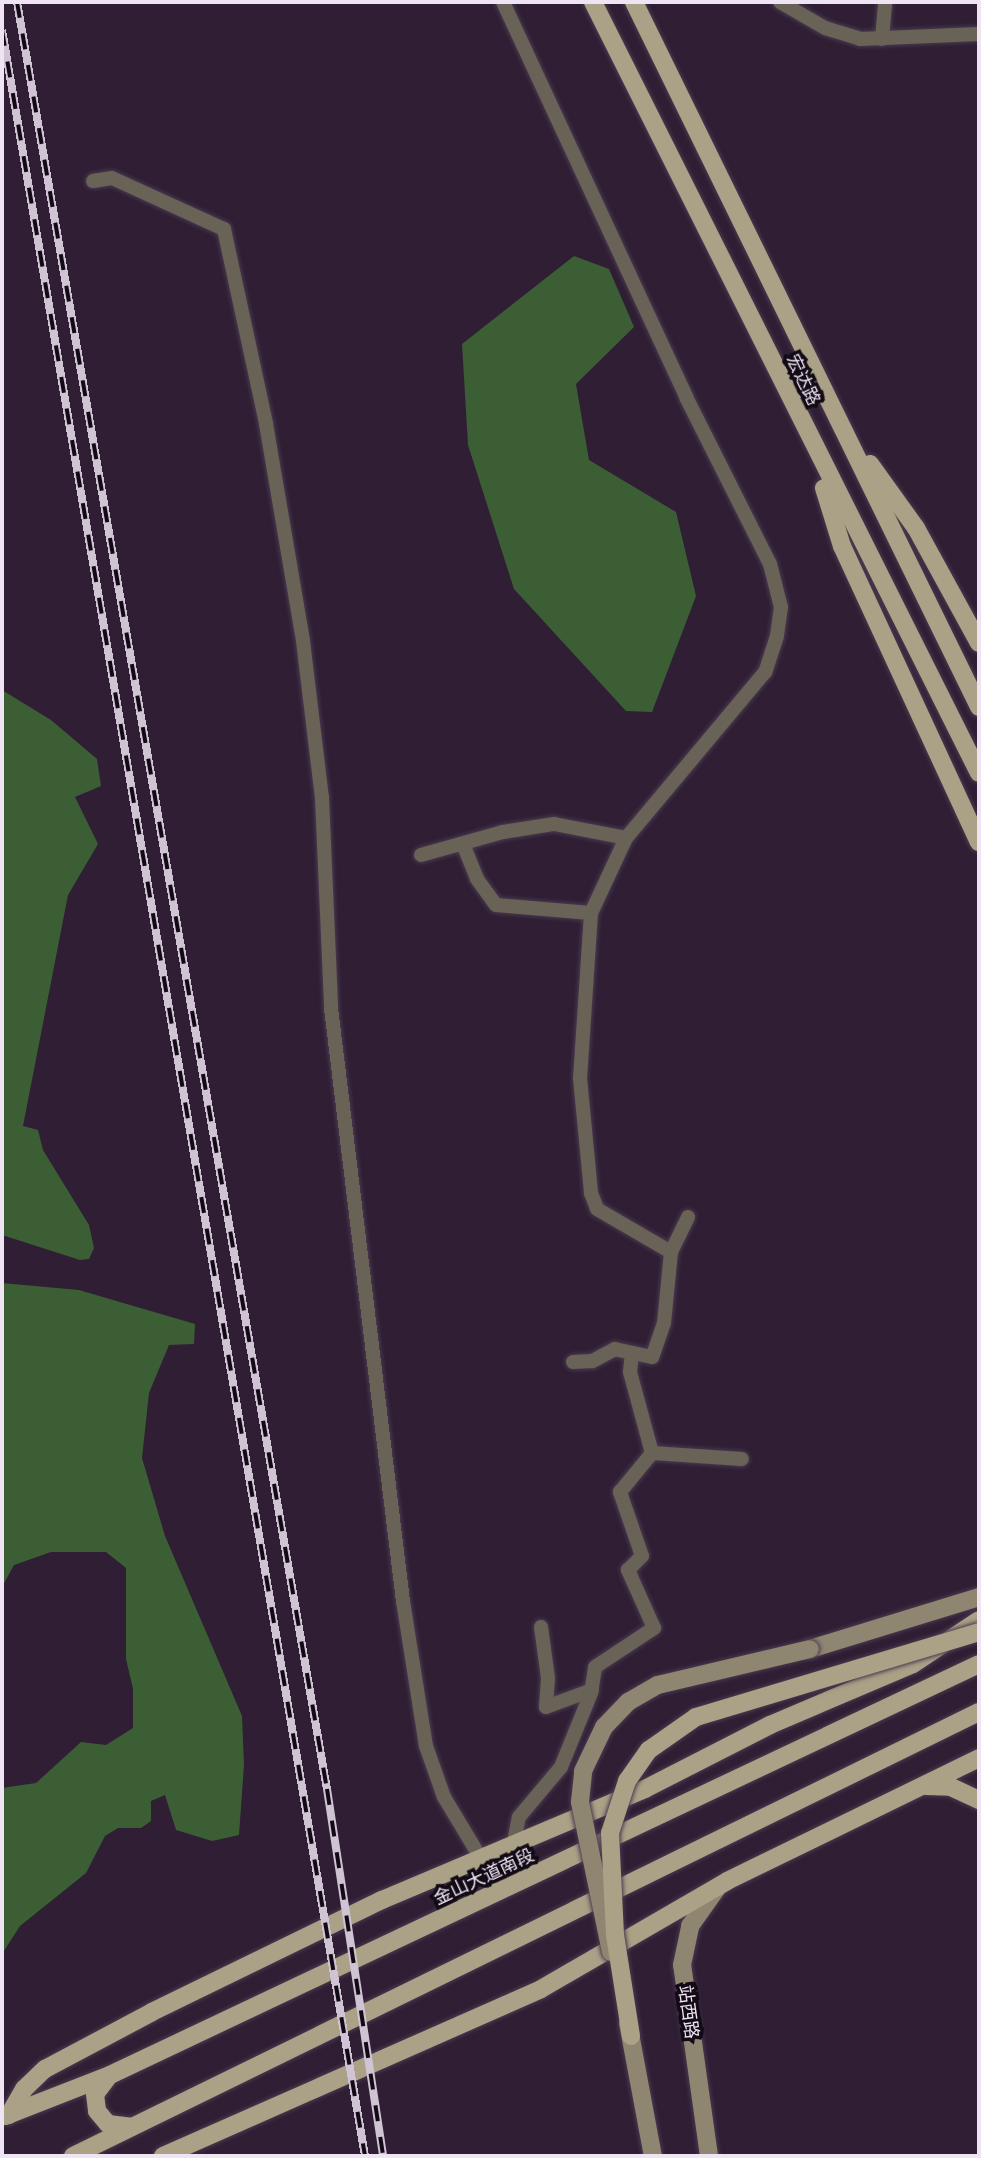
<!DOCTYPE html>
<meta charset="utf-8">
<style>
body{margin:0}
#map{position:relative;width:981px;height:2158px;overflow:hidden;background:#2f1e34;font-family:Rubik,"Noto Sans SC",sans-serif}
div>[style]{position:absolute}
.forest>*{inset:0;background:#3c5e35}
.roads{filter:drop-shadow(0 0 2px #4a3a4f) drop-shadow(0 0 2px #4a3a4f)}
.street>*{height:14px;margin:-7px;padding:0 7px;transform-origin:7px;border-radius:7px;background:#686356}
.secondary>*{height:18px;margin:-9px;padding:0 9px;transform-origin:9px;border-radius:9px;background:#8e8671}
.primary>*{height:18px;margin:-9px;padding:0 9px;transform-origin:9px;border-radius:9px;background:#aba186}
.rail>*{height:8px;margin-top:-4px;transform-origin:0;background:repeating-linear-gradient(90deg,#120b15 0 16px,#d0c4d4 0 32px);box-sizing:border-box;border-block:2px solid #d0c4d4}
.bridges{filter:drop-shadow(0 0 2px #4a3a4f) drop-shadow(0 0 2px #4a3a4f)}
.secondary-bridge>*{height:18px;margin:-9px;padding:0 9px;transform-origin:9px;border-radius:9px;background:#8e8671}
.primary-bridge>*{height:18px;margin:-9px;padding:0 9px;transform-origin:9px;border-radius:9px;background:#aba186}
span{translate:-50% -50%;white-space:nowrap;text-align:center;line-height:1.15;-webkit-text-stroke:7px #120b15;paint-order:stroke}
.street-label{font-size:18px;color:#efe4f3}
.frame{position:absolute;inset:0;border:4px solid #efe4f3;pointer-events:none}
</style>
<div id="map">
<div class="forest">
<i style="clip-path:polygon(574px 256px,609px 269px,634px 327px,576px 384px,589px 460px,676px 512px,696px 596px,652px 712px,626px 711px,514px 589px,468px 445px,462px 344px)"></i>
<i style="clip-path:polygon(2px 690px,51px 720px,97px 759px,101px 786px,75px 797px,98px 844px,68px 895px,23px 1126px,38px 1130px,43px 1150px,89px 1225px,94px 1248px,89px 1259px,80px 1260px,2px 1235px)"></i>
<i style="clip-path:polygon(2px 1283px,79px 1290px,195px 1324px,194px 1344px,169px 1345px,149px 1393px,142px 1458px,165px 1536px,242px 1716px,244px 1765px,239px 1835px,212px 1841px,176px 1830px,165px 1795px,151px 1801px,151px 1821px,141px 1828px,118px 1828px,105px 1836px,86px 1873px,20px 1926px,2px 1954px,2px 1788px,36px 1783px,81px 1742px,106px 1745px,133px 1728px,133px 1689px,126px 1659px,126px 1568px,106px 1552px,51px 1552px,14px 1565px,2px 1587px)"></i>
</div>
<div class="roads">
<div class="street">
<i style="left:503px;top:2px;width:435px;rotate:65.1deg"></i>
<i style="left:686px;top:397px;width:187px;rotate:63.3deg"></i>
<i style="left:770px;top:564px;width:44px;rotate:75.7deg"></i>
<i style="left:781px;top:607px;width:29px;rotate:98deg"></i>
<i style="left:777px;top:636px;width:38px;rotate:108deg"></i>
<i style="left:765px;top:672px;width:217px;rotate:129.9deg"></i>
<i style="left:626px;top:838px;width:83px;rotate:115deg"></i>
<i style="left:591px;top:913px;width:165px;rotate:93.8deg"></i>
<i style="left:580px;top:1078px;width:116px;rotate:84.5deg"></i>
<i style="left:591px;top:1193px;width:17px;rotate:69deg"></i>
<i style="left:597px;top:1209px;width:86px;rotate:30.2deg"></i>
<i style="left:671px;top:1252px;width:71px;rotate:95.6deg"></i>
<i style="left:664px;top:1323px;width:36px;rotate:109deg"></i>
<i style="left:652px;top:1357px;width:38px;rotate:-168deg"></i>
<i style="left:615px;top:1349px;width:26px;rotate:152deg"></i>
<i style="left:592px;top:1361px;width:19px;rotate:177deg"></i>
<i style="left:780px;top:2px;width:52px;rotate:30deg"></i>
<i style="left:825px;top:28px;width:37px;rotate:17deg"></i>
<i style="left:860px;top:39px;width:119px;rotate:-2.4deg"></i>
<i style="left:882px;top:39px;width:37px;rotate:-85deg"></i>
<i style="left:93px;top:181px;width:19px;rotate:-9deg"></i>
<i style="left:112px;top:178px;width:123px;rotate:24.5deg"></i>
<i style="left:224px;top:229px;width:199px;rotate:77.8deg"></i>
<i style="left:266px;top:424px;width:220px;rotate:80.3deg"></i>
<i style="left:303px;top:641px;width:158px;rotate:83.1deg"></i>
<i style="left:322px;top:798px;width:210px;rotate:87.5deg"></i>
<i style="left:331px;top:1008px;width:597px;rotate:83.08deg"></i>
<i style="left:403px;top:1601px;width:147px;rotate:81deg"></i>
<i style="left:426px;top:1746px;width:54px;rotate:70.6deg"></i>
<i style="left:444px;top:1797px;width:70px;rotate:59deg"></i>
<i style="left:463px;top:844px;width:38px;rotate:68deg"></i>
<i style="left:477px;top:879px;width:32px;rotate:54deg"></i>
<i style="left:496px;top:905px;width:95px;rotate:4.8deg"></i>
<i style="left:421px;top:855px;width:85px;rotate:-15.7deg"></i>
<i style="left:503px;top:832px;width:52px;rotate:-8.9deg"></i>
<i style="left:554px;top:824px;width:73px;rotate:11deg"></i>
<i style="left:671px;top:1252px;width:39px;rotate:-64deg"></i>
<i style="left:632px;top:1353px;width:19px;rotate:96deg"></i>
<i style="left:630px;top:1372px;width:84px;rotate:74.8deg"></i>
<i style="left:541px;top:1627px;width:51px;rotate:82.2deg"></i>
<i style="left:548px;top:1678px;width:29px;rotate:94deg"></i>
<i style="left:546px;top:1707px;width:49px;rotate:-20.3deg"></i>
<i style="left:514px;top:1842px;width:25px;rotate:-79deg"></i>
<i style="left:519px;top:1817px;width:65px;rotate:-50deg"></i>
<i style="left:561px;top:1767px;width:80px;rotate:-67.9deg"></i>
<i style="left:591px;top:1693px;width:26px;rotate:-81deg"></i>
<i style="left:595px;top:1667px;width:71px;rotate:-33.5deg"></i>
<i style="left:654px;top:1628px;width:64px;rotate:-114.1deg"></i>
<i style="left:628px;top:1570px;width:20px;rotate:-45deg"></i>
<i style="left:642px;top:1556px;width:68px;rotate:-109deg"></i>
<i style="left:620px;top:1492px;width:50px;rotate:-50.6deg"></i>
<i style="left:652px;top:1453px;width:90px;rotate:3.8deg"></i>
</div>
<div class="secondary">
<i style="left:810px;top:1649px;width:177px;rotate:-17.1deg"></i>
<i style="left:709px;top:2156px;width:193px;rotate:-98deg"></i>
<i style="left:682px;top:1965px;width:40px;rotate:-78deg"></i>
<i style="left:690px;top:1926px;width:47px;rotate:-54.6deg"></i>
</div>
<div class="primary">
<i style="left:593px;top:2px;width:862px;rotate:63.41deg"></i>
<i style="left:634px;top:2px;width:785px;rotate:63.92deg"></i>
<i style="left:870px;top:464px;width:79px;rotate:54.3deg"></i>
<i style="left:916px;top:528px;width:131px;rotate:61.3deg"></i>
<i style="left:824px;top:488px;width:61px;rotate:72.8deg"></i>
<i style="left:842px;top:546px;width:326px;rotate:65.2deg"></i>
<i style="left:926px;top:1786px;width:25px;rotate:2deg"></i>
<i style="left:951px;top:1787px;width:31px;rotate:25deg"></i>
<i style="left:108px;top:2077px;width:21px;rotate:127deg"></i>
<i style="left:95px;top:2094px;width:17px;rotate:83deg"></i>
<i style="left:97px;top:2111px;width:17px;rotate:50deg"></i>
<i style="left:108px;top:2124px;width:23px;rotate:7deg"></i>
<i style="left:9px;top:2115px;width:30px;rotate:-60deg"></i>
<i style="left:24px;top:2089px;width:29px;rotate:-44deg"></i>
<i style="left:45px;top:2069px;width:121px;rotate:-28deg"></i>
<i style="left:152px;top:2012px;width:256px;rotate:-26deg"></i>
<i style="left:382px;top:1900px;width:285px;rotate:-22.9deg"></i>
<i style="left:645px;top:1789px;width:140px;rotate:-27.1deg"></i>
<i style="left:770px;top:1725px;width:155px;rotate:-23.1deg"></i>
<i style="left:913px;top:1664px;width:79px;rotate:-33.7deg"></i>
<i style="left:5px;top:2116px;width:113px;rotate:-21.3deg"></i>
<i style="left:110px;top:2075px;width:961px;rotate:-25.31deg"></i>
<i style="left:73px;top:2156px;width:1009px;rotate:-26.11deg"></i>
<i style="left:163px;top:2156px;width:413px;rotate:-23.8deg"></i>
<i style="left:541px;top:1989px;width:215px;rotate:-30.1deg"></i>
<i style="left:727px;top:1881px;width:280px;rotate:-26deg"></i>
</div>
</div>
<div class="rail">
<i style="left:17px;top:2px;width:1814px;rotate:80.16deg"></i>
<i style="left:327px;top:1789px;width:371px;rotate:81.3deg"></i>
<i style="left:2px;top:30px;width:2157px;rotate:80.31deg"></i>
</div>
<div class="bridges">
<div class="secondary-bridge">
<i style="left:611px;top:1952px;width:153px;rotate:-101.7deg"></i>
<i style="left:580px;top:1802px;width:31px;rotate:-84deg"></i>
<i style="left:583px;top:1771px;width:49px;rotate:-64.5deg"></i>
<i style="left:604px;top:1727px;width:35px;rotate:-46deg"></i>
<i style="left:628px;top:1702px;width:34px;rotate:-30deg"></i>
<i style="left:658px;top:1685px;width:156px;rotate:-13.3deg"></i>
<i style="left:628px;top:2023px;width:135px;rotate:79.4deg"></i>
</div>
<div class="primary-bridge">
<i style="left:631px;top:2036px;width:102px;rotate:-99deg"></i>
<i style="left:615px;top:1935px;width:102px;rotate:-92.8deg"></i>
<i style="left:610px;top:1833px;width:55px;rotate:-71.9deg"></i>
<i style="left:627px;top:1781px;width:38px;rotate:-55deg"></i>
<i style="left:649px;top:1750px;width:57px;rotate:-35.1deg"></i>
<i style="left:696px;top:1717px;width:295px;rotate:-16.7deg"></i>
</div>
</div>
<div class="street-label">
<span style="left:803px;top:380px;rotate:64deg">宏达路</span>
<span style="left:484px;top:1877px;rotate:-25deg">金山大道南段</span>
<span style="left:688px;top:2012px;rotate:82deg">站西路</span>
</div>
<div class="frame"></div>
</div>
